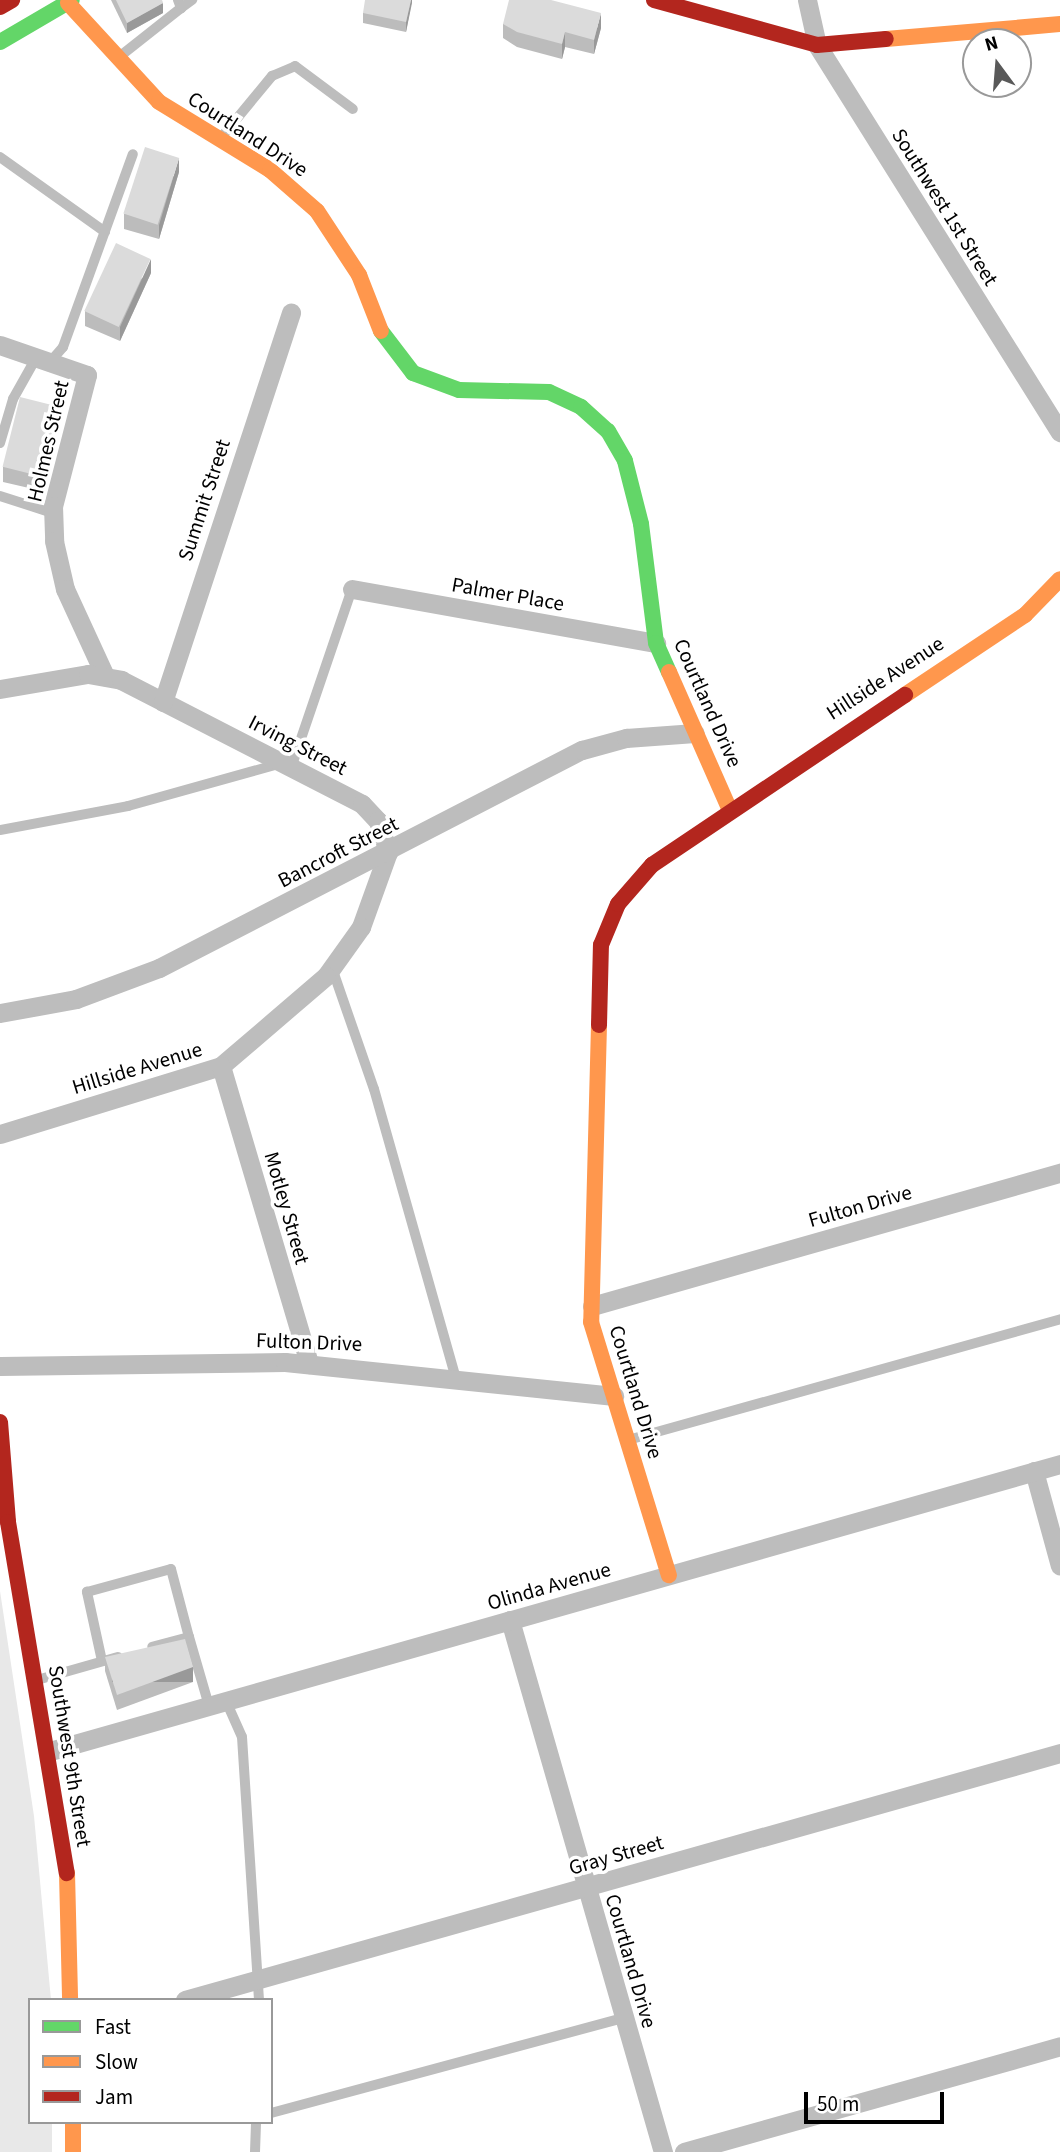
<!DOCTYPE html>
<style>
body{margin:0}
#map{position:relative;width:1060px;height:2152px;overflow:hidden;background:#fff;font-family:"Source Sans 3",sans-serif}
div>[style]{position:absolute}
.green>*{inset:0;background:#e8e8e8}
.lane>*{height:10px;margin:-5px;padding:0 5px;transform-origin:5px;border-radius:5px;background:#bdbdbd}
.street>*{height:19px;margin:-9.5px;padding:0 9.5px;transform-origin:9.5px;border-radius:9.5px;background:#bdbdbd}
.fast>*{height:16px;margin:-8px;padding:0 8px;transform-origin:8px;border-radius:8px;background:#63d668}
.slow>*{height:16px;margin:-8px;padding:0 8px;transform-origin:8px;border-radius:8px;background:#ff974d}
.jam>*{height:16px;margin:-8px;padding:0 8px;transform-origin:8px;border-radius:8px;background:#b3261e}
.wall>*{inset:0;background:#bcbcbc}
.shaded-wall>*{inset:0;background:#999;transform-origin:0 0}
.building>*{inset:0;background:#dbdbdb;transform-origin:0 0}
span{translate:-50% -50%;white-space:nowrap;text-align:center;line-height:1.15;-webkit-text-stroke:7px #fff;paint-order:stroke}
.street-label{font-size:21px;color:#000}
.legend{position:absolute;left:28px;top:1998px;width:245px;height:126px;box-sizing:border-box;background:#fff;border:2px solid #999;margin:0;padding:9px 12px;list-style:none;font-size:21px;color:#000}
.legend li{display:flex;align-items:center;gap:14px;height:35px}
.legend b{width:35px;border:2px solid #999}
.north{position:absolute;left:962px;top:28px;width:70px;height:70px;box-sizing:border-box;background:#fff;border:2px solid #999;border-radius:50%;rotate:344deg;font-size:19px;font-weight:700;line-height:28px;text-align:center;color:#000}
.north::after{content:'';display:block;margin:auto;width:24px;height:32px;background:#595959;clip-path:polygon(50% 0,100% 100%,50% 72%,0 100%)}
.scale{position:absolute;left:804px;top:2092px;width:140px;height:32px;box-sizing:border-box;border:4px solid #000;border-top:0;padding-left:9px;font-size:21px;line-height:24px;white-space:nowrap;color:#000;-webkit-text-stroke:5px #fff;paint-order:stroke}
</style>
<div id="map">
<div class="green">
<i style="clip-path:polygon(0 1591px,34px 1816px,51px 2000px,30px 2000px,30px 2122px,52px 2122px,52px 2152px,0 2152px)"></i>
</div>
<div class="lane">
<i style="left:178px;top:0;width:9px;rotate:69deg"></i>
<i style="left:181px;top:8px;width:14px;rotate:-36deg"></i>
<i style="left:119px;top:57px;width:79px;rotate:-38.3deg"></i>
<i style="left:220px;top:139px;width:82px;rotate:-50.5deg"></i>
<i style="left:272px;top:76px;width:25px;rotate:-23deg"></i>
<i style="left:295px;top:66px;width:72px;rotate:36.6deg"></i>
<i style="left:0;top:157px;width:129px;rotate:35.5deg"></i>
<i style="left:50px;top:362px;width:20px;rotate:-49deg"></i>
<i style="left:63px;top:347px;width:205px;rotate:-70.1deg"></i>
<i style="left:0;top:443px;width:46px;rotate:-73.5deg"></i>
<i style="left:13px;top:399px;width:47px;rotate:-60.7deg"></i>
<i style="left:0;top:496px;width:56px;rotate:17.8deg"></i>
<i style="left:291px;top:768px;width:189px;rotate:-71.2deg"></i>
<i style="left:0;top:830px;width:130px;rotate:-10.6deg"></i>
<i style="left:128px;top:806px;width:160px;rotate:-15.6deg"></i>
<i style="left:332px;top:968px;width:128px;rotate:70.9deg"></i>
<i style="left:374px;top:1089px;width:300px;rotate:74.2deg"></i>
<i style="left:628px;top:1440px;width:449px;rotate:-15.6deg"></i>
<i style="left:189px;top:1637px;width:72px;rotate:73.8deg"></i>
<i style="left:102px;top:1661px;width:71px;rotate:-102.3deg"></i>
<i style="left:87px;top:1592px;width:87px;rotate:-15.3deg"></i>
<i style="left:171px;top:1569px;width:70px;rotate:75.2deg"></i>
<i style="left:189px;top:1637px;width:38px;rotate:165deg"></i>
<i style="left:37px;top:1680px;width:84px;rotate:-15.9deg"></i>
<i style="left:226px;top:1701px;width:39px;rotate:66deg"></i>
<i style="left:242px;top:1737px;width:264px;rotate:86.3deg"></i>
<i style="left:271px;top:2113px;width:366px;rotate:-15.1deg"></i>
<i style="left:255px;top:2152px;width:30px;rotate:-88deg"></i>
</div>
<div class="street">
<i style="left:807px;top:0;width:46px;rotate:77.5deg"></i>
<i style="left:817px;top:45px;width:457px;rotate:57.9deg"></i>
<i style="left:0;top:345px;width:92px;rotate:19deg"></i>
<i style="left:87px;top:375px;width:135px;rotate:104.5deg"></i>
<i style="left:53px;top:506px;width:35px;rotate:88deg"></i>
<i style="left:54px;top:541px;width:49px;rotate:77.1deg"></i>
<i style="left:65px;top:589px;width:96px;rotate:65.3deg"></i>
<i style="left:352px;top:589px;width:309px;rotate:10.1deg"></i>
<i style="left:0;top:689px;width:89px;rotate:-9.7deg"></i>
<i style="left:88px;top:674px;width:34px;rotate:10deg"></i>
<i style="left:121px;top:680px;width:271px;rotate:27.2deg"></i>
<i style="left:362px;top:804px;width:23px;rotate:47deg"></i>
<i style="left:378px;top:821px;width:33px;rotate:72deg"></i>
<i style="left:388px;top:852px;width:80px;rotate:109.8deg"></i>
<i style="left:361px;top:927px;width:60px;rotate:125.5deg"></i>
<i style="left:326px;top:976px;width:138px;rotate:139.4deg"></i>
<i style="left:221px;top:1066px;width:231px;rotate:162.9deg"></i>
<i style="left:163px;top:702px;width:410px;rotate:-71.8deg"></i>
<i style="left:0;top:1013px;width:77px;rotate:-10.4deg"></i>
<i style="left:76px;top:999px;width:89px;rotate:-20.5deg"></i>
<i style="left:159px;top:968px;width:476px;rotate:-27.3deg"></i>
<i style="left:582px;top:750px;width:46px;rotate:-15.3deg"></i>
<i style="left:626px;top:738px;width:69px;rotate:-4.1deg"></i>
<i style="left:221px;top:1066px;width:311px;rotate:73.5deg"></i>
<i style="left:592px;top:1306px;width:487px;rotate:-15.9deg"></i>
<i style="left:0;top:1366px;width:285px;rotate:-0.8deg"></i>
<i style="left:285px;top:1362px;width:331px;rotate:5.9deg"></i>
<i style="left:1034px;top:1471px;width:98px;rotate:74.7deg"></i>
<i style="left:510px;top:1620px;width:554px;rotate:73.96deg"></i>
<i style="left:50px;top:1751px;width:1050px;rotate:-15.86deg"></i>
<i style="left:185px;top:2000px;width:909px;rotate:-15.76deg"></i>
<i style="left:684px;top:2152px;width:391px;rotate:-15.7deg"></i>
</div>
<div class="fast">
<i style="left:0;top:42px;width:83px;rotate:-30.3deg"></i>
<i style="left:381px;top:331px;width:53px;rotate:52.7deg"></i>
<i style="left:413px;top:373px;width:49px;rotate:20.3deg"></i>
<i style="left:459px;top:390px;width:90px;rotate:1.3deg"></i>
<i style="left:549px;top:392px;width:35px;rotate:25deg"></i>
<i style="left:581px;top:407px;width:36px;rotate:42deg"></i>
<i style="left:608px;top:431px;width:34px;rotate:60deg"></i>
<i style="left:625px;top:461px;width:65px;rotate:75.7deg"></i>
<i style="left:641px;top:524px;width:120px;rotate:82.8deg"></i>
<i style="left:656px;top:643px;width:32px;rotate:66deg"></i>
</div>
<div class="slow">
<i style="left:68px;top:3px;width:134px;rotate:47.4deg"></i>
<i style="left:159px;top:102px;width:130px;rotate:31.5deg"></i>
<i style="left:270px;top:170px;width:62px;rotate:41.1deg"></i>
<i style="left:317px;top:211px;width:77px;rotate:56.7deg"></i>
<i style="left:359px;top:275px;width:60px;rotate:68.6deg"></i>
<i style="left:886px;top:39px;width:175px;rotate:-4.9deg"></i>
<i style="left:669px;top:672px;width:151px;rotate:66.2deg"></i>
<i style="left:905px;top:695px;width:144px;rotate:-33.7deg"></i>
<i style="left:1025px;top:615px;width:50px;rotate:-45.8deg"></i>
<i style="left:599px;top:1025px;width:297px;rotate:91.5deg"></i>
<i style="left:591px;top:1322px;width:265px;rotate:72.9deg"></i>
<i style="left:67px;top:1873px;width:127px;rotate:88.6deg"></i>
<i style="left:73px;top:2122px;width:30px;rotate:90deg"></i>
</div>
<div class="jam">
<i style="left:654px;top:0;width:169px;rotate:15.4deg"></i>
<i style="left:817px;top:45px;width:69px;rotate:-5deg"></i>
<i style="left:0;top:7px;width:14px;rotate:-30deg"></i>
<i style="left:599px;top:1025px;width:80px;rotate:-88.6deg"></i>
<i style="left:601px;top:945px;width:44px;rotate:-67.5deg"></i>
<i style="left:618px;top:904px;width:52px;rotate:-48.9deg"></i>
<i style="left:652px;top:865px;width:305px;rotate:-33.9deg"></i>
<i style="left:0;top:1422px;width:100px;rotate:85.4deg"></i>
<i style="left:8px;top:1522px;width:356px;rotate:80.5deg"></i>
</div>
<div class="wall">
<i style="clip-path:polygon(111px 0,162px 0,163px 13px,127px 33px)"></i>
<i style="clip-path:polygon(412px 0,406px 32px,363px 23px,363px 13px)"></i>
<i style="clip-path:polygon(503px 24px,601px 28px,594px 54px,565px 47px,562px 59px,517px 47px,503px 38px)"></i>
<i style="clip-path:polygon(179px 172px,159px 239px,124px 229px,124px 214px)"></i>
<i style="clip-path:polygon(151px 273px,120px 341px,85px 326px,85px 311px)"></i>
<i style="clip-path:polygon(59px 422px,42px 491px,3px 482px,3px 467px)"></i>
<i style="clip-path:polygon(105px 1657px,193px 1682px,117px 1710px,105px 1671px)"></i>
</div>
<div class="shaded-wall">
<i style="clip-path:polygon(411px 0,412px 0,412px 3px,406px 32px,406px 22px)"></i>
<i style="clip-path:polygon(163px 3px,163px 13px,127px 33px,127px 23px)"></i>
<i style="clip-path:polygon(601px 13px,601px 28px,594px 54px,594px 40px)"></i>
<i style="clip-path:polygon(565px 32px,565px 47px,562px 59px,562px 44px)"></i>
<i style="clip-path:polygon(179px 158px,179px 172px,159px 239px,159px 225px)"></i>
<i style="clip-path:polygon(151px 259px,151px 273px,120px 341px,120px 327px)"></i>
<i style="clip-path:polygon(59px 407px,59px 422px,42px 491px,42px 476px)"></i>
<i style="left:193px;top:1667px;width:15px;height:81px;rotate:90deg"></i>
</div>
<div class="building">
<i style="clip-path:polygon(116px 0,162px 0,163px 3px,127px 23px)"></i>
<i style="clip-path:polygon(365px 0,411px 0,406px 22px,363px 13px)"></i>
<i style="clip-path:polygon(509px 0,551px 0,601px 13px,594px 40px,565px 32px,562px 44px,517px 32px,503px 24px)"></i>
<i style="left:145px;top:147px;width:36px;height:70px;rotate:18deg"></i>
<i style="left:116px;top:243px;width:38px;height:75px;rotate:25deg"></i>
<i style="left:20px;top:397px;width:40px;height:72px;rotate:14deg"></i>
<i style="clip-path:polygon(185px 1639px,193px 1667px,117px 1695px,105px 1657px)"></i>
</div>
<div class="street-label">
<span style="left:248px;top:134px;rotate:33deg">Courtland Drive</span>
<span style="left:945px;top:207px;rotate:58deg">Southwest 1st Street</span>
<span style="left:48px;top:441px;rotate:-77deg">Holmes Street</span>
<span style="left:204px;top:500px;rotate:-72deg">Summit Street</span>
<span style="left:508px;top:594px;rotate:10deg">Palmer Place</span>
<span style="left:885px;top:678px;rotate:-33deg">Hillside Avenue</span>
<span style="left:708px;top:703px;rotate:66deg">Courtland Drive</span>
<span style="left:298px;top:745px;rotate:27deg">Irving Street</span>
<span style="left:338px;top:852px;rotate:-27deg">Bancroft Street</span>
<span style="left:137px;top:1068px;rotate:-17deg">Hillside Avenue</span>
<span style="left:860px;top:1206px;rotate:-16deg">Fulton Drive</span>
<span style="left:287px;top:1208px;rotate:74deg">Motley Street</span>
<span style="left:309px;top:1342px;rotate:2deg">Fulton Drive</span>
<span style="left:636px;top:1392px;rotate:73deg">Courtland Drive</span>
<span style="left:549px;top:1586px;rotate:-16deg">Olinda Avenue</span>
<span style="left:70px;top:1756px;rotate:81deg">Southwest 9th Street</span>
<span style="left:616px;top:1855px;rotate:-16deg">Gray Street</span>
<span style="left:631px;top:1961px;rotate:74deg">Courtland Drive</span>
</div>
<ul class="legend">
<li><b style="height:9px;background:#63d668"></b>Fast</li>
<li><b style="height:9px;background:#ff974d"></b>Slow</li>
<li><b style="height:9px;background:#b3261e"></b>Jam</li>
</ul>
<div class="north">N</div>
<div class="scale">50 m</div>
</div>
